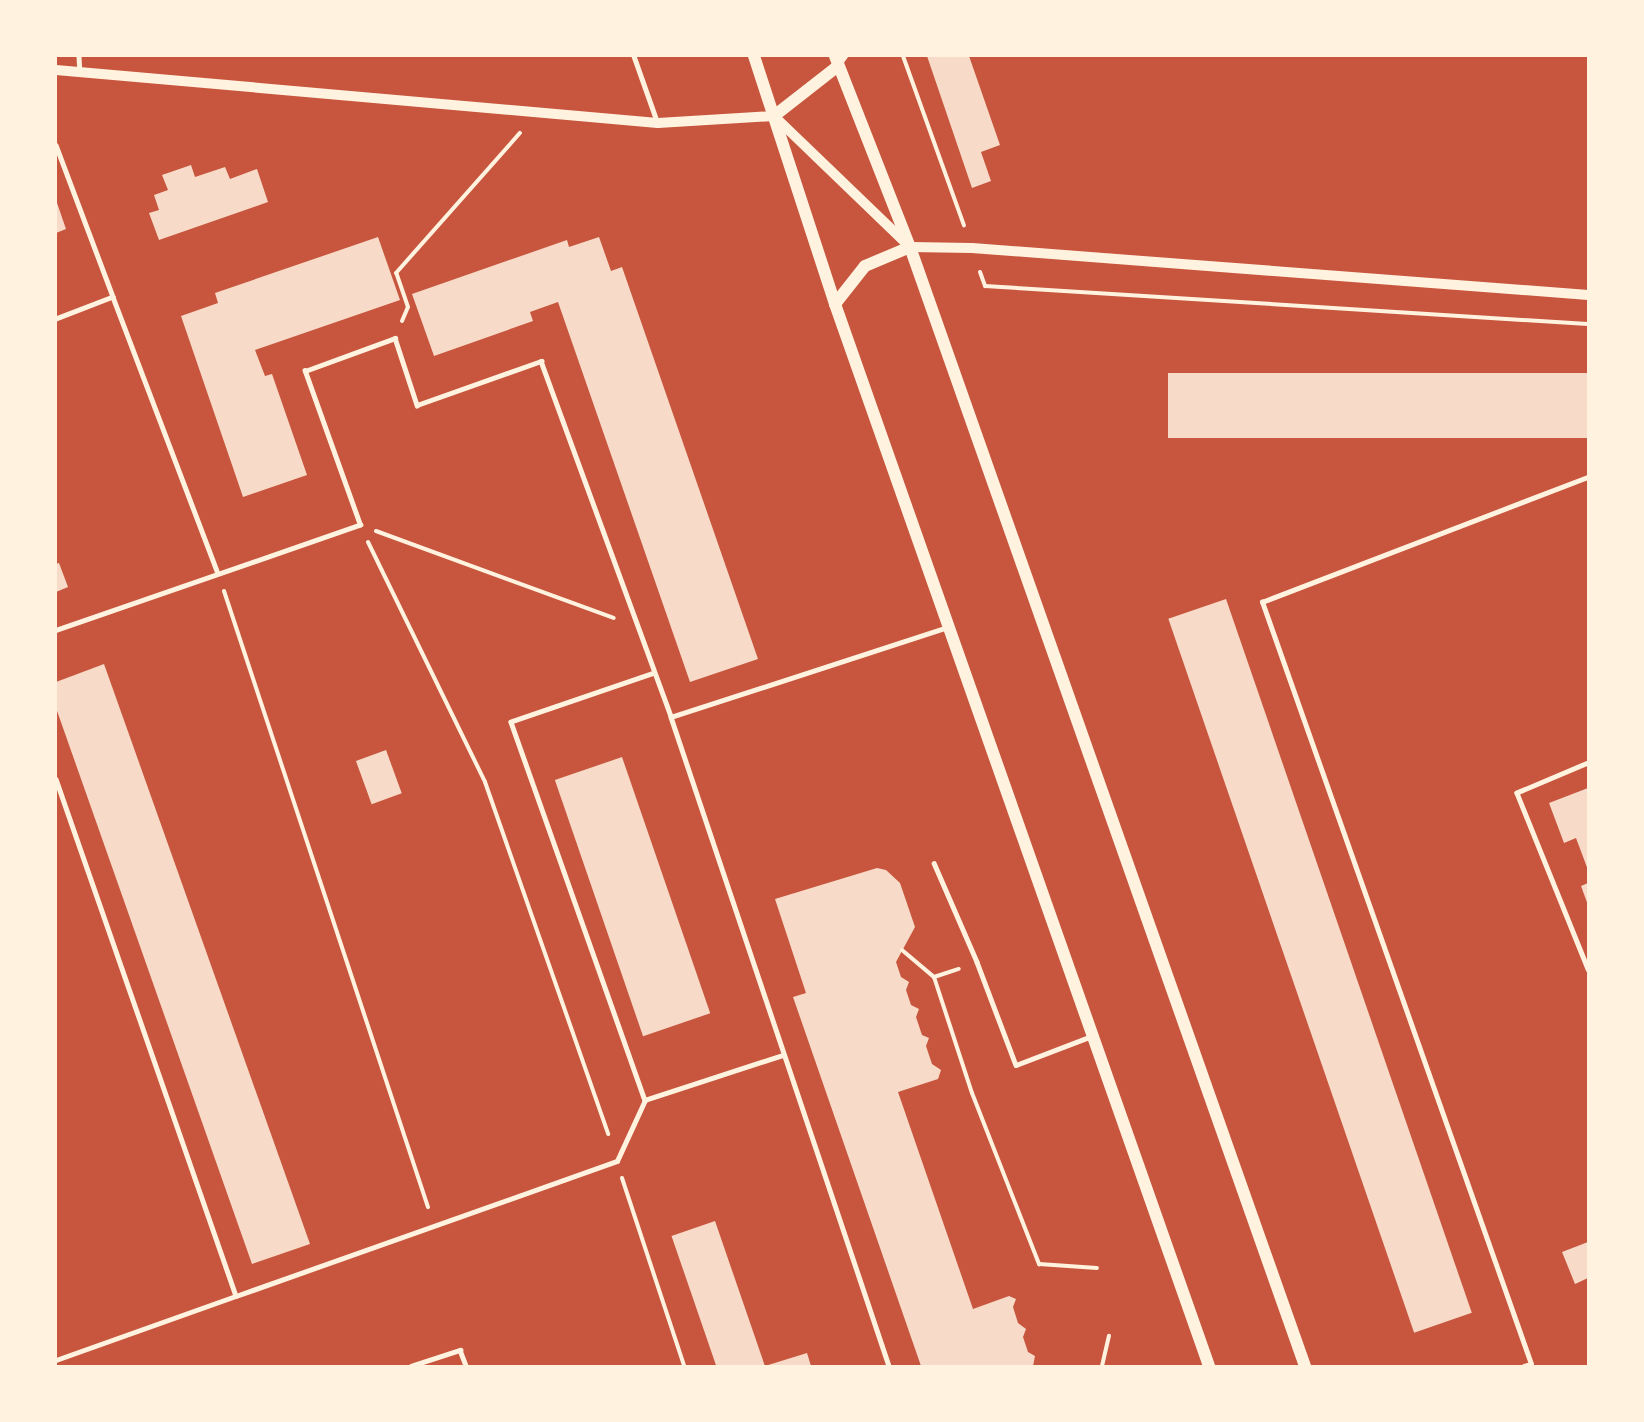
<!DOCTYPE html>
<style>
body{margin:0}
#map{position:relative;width:1644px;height:1422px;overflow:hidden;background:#c8553d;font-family:"PT Sans",sans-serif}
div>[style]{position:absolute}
.building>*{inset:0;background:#f7dbc8;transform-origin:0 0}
.path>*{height:4px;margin:-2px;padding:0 2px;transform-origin:2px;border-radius:2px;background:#fff3e0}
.service>*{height:4.5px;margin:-2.25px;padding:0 2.25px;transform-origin:2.25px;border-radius:2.25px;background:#fff3e0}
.tertiary>*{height:10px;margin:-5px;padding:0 5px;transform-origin:5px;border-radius:5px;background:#fff3e0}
.secondary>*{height:12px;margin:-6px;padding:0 6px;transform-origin:6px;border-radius:6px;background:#fff3e0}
span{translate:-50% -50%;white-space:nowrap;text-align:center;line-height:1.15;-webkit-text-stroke:5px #fff3e0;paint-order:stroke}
.frame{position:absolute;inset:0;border:57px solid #fff3e0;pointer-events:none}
</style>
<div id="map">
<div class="building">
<i style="clip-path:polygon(927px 56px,969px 56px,1000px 145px,981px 152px,991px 181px,972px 188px)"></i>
<i style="clip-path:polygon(191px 165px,195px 177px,225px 167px,230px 179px,257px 169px,268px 202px,159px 240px,149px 213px,159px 210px,154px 195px,168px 190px,162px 175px)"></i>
<i style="clip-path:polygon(56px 200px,66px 229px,56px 233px)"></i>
<i style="clip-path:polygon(378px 237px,400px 300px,255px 350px,265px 376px,272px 374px,307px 475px,243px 497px,181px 316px,218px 303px,215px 293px)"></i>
<i style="clip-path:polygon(599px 237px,611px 271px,622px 267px,758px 659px,690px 682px,558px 302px,530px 312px,533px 321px,434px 356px,412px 294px,567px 240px,569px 247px)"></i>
<i style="left:1588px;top:373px;width:65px;height:420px;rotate:90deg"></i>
<i style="clip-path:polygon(59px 563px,68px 587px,56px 592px,56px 564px)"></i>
<i style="left:1226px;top:599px;width:755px;height:61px;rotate:71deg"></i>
<i style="clip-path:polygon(104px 664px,310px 1244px,252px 1264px,56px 708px,56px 682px)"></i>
<i style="left:386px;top:750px;width:46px;height:32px;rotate:70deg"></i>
<i style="left:622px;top:757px;width:271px;height:71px;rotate:71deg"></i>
<i style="clip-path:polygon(1588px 788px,1588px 870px,1576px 838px,1564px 843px,1549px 803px)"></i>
<i style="clip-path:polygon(877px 868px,886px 870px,900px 883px,915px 927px,896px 962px,901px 977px,909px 982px,906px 990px,911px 1005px,919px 1009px,916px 1017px,922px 1035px,929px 1038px,926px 1046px,932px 1064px,941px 1070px,938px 1079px,898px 1092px,973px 1309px,1009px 1296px,1016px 1299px,1013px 1307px,1018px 1323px,1026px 1329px,1023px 1337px,1028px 1352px,1035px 1356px,1033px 1366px,921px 1366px,793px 997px,806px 993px,775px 899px)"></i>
<i style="clip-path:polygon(1588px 883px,1588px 905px,1581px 886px)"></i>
<i style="left:715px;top:1221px;width:153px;height:46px;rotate:71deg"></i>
<i style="clip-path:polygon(1588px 1242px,1588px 1278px,1575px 1284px,1562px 1252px)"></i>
<i style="clip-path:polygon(807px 1353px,811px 1366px,765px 1366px)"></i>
</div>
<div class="path">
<i style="left:903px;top:56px;width:180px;rotate:70.2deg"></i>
<i style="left:980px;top:272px;width:15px;rotate:70deg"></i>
<i style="left:985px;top:286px;width:604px;rotate:3.61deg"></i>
<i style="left:402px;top:321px;width:15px;rotate:-67deg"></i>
<i style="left:408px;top:307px;width:36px;rotate:-109deg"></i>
<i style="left:396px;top:273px;width:187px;rotate:-48.5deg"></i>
<i style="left:376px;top:531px;width:253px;rotate:20.1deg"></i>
<i style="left:368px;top:542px;width:267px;rotate:64deg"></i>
<i style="left:485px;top:782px;width:373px;rotate:70.7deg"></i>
<i style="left:224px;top:591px;width:649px;rotate:71.68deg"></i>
<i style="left:902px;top:950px;width:42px;rotate:40.2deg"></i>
<i style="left:934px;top:977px;width:122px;rotate:71.9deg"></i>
<i style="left:972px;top:1093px;width:184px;rotate:68.6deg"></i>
<i style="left:1039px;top:1264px;width:58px;rotate:3.9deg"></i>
<i style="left:934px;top:977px;width:26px;rotate:-18deg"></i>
<i style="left:622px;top:1178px;width:198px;rotate:71.7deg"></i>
<i style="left:1102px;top:1366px;width:31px;rotate:-77deg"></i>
</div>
<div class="service">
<i style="left:79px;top:56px;width:17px;rotate:87deg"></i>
<i style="left:634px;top:56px;width:69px;rotate:70.5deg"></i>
<i style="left:839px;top:64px;width:10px;rotate:-53deg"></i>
<i style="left:56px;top:145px;width:162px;rotate:69.4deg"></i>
<i style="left:113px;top:297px;width:61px;rotate:158.9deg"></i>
<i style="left:113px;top:297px;width:295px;rotate:69.2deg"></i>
<i style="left:56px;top:630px;width:322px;rotate:-19.1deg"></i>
<i style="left:360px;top:525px;width:164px;rotate:-109.7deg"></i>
<i style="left:305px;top:371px;width:96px;rotate:-20.1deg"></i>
<i style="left:395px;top:338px;width:71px;rotate:71.8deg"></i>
<i style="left:417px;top:405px;width:132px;rotate:-19.5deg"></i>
<i style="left:541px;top:361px;width:379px;rotate:69.9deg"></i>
<i style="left:671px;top:717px;width:291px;rotate:-18deg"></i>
<i style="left:654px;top:673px;width:151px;rotate:161.1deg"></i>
<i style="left:511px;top:722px;width:401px;rotate:70.5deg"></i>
<i style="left:645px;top:1100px;width:145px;rotate:-18.1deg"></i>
<i style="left:671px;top:717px;width:685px;rotate:71.43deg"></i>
<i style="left:1588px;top:763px;width:77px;rotate:157.1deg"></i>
<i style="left:1517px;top:793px;width:190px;rotate:68deg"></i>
<i style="left:56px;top:779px;width:547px;rotate:70.8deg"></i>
<i style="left:236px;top:1296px;width:404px;rotate:-19.5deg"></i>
<i style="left:617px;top:1161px;width:67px;rotate:-65.3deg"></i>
<i style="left:934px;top:863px;width:108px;rotate:66.5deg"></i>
<i style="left:977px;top:962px;width:110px;rotate:69.3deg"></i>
<i style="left:1016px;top:1065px;width:81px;rotate:-20.9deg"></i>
<i style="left:56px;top:1360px;width:191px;rotate:-19.6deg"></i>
<i style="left:411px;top:1366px;width:52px;rotate:-18.1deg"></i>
<i style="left:460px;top:1350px;width:17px;rotate:69deg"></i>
<i style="left:1524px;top:1366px;width:7px;rotate:-16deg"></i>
<i style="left:1531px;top:1364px;width:808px;rotate:-109.44deg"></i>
<i style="left:1262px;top:602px;width:349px;rotate:-21deg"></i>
</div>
<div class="tertiary">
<i style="left:56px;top:70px;width:604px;rotate:5.03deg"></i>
<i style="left:658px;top:123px;width:116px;rotate:-3.5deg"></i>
<i style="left:774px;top:116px;width:189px;rotate:43.9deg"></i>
<i style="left:910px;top:247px;width:62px;rotate:0.9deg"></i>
<i style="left:972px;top:248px;width:618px;rotate:4.36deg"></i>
</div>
<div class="secondary">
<i style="left:754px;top:56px;width:261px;rotate:71.9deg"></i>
<i style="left:835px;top:304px;width:1126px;rotate:70.6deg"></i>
<i style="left:835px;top:56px;width:205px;rotate:68.6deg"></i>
<i style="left:910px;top:247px;width:1187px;rotate:70.56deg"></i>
<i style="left:774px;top:116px;width:81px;rotate:-38deg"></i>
<i style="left:835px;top:304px;width:48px;rotate:-51.7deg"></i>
<i style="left:865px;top:266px;width:49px;rotate:-22.9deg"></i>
</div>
<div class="frame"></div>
</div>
